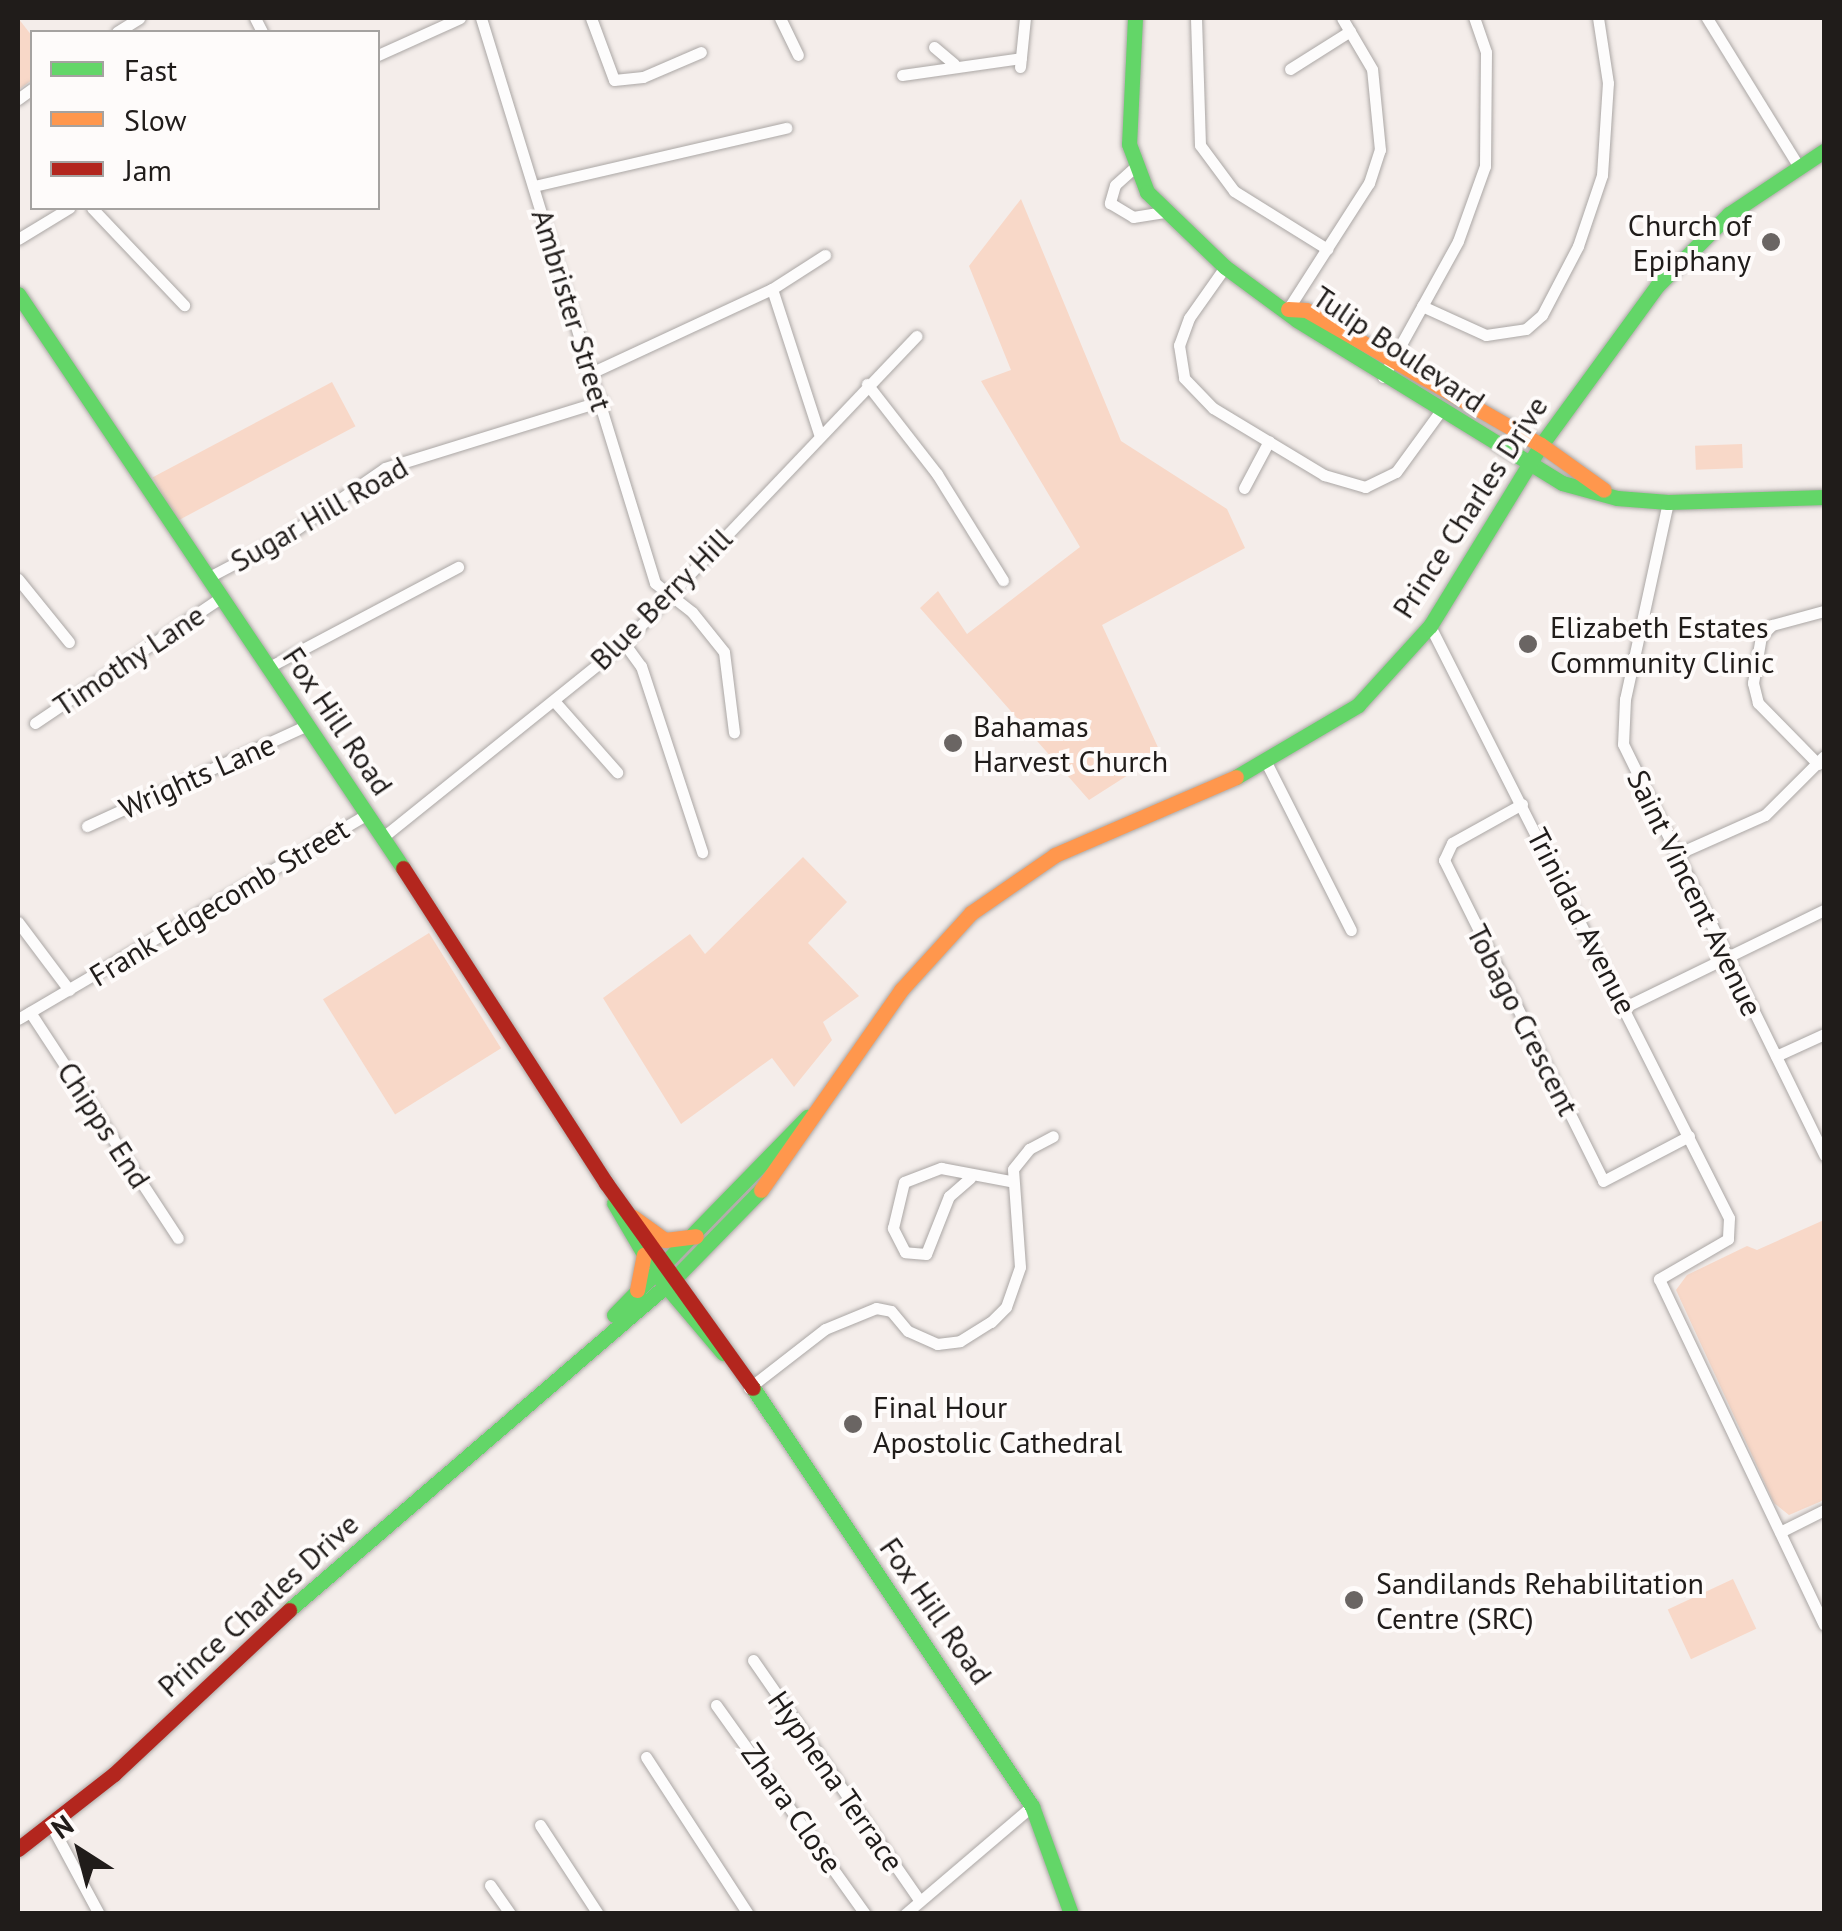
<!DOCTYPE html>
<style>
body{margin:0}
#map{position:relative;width:1842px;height:1931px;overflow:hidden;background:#f4edea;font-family:"PT Sans",sans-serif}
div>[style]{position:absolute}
.green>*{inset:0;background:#f8d8c8;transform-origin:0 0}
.roads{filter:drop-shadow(0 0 2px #aba7a5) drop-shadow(0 0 2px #aba7a5)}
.street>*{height:11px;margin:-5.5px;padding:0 5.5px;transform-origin:5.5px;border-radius:5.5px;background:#fdfcfc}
.fast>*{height:15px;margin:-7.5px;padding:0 7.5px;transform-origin:7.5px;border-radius:7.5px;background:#63d668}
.slow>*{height:15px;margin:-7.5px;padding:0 7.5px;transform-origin:7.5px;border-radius:7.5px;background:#ff974d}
.jam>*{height:15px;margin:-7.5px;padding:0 7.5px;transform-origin:7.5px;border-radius:7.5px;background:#b3261e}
.dots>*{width:28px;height:28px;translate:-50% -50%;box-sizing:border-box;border:5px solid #fefbfa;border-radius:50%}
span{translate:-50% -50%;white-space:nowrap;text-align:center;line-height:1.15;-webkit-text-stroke:8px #fefbfa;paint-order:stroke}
.poi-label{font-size:30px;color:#201c1a}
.right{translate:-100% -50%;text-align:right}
.left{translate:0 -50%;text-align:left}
.street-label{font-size:30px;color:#201c1a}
.frame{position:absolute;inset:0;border:20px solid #201c1a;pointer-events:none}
.legend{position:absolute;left:30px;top:30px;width:350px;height:180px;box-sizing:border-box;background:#fefbfa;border:2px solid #a5a2a0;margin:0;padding:12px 18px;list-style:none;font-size:30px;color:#201c1a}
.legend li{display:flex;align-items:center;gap:20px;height:50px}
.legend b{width:50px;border:2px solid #a5a2a0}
.north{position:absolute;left:30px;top:1801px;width:100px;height:100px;-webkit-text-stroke:8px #fefbfa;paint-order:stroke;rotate:324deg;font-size:28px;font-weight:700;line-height:40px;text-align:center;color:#201c1a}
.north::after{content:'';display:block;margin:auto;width:35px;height:45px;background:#201c1a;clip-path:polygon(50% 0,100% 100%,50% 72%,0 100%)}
</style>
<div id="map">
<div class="green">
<i style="clip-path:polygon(18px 18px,32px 36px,32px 80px,18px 90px)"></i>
<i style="clip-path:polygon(1021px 199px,1121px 441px,1227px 509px,1245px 548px,1102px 625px,1161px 754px,1089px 800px,920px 608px,938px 591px,967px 634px,1080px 547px,981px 381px,1011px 370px,969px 266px)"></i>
<i style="left:332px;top:382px;width:50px;height:203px;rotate:62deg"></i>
<i style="left:1742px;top:444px;width:24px;height:47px;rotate:88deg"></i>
<i style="clip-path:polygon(803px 857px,847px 902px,808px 943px,859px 996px,823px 1022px,832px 1040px,794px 1087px,772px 1058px,681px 1124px,603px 998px,690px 934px,705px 954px)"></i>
<i style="left:429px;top:933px;width:136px;height:125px;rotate:58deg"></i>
<i style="clip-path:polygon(1824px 1220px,1824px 1500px,1789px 1515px,1774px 1503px,1676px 1290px,1687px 1275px,1747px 1246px,1757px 1250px)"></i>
<i style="left:1733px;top:1579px;width:55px;height:72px;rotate:65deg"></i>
</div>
<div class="roads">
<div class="street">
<i style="left:255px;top:18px;width:16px;rotate:63deg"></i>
<i style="left:481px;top:18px;width:591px;rotate:72.88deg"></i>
<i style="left:655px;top:583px;width:47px;rotate:38.1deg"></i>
<i style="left:692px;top:612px;width:51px;rotate:51.3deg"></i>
<i style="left:724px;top:652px;width:81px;rotate:82.9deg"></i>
<i style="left:591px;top:18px;width:66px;rotate:69.6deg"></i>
<i style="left:614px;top:80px;width:29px;rotate:-6deg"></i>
<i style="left:643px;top:77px;width:63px;rotate:-23.3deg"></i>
<i style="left:780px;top:18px;width:41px;rotate:64.1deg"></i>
<i style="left:1196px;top:18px;width:127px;rotate:88.2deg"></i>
<i style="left:1200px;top:145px;width:57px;rotate:53.5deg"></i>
<i style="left:1234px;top:191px;width:110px;rotate:31.9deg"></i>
<i style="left:1707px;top:18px;width:175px;rotate:58.3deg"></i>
<i style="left:117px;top:32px;width:26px;rotate:-32deg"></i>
<i style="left:934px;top:47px;width:26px;rotate:40deg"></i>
<i style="left:378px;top:55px;width:90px;rotate:-24.3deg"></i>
<i style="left:1020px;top:67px;width:49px;rotate:-84.2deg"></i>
<i style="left:1290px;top:69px;width:71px;rotate:-32.3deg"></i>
<i style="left:902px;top:75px;width:120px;rotate:-8.1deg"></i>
<i style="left:18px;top:99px;width:17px;rotate:-36deg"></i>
<i style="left:1136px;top:166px;width:28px;rotate:138deg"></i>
<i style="left:1115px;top:185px;width:19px;rotate:106deg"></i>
<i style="left:1110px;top:203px;width:27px;rotate:31deg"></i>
<i style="left:1133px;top:217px;width:30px;rotate:-9deg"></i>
<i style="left:534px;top:186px;width:259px;rotate:-13deg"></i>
<i style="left:92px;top:208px;width:134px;rotate:46.5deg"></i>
<i style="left:18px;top:239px;width:60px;rotate:-31.3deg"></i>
<i style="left:1225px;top:267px;width:62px;rotate:125.2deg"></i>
<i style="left:1189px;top:318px;width:29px;rotate:110deg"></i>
<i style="left:1179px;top:345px;width:33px;rotate:81deg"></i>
<i style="left:1184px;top:378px;width:42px;rotate:46deg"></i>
<i style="left:1213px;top:408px;width:130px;rotate:31.1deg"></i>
<i style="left:1324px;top:475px;width:43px;rotate:16.3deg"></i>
<i style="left:1365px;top:487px;width:34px;rotate:-26deg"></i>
<i style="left:1396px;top:472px;width:73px;rotate:-53.9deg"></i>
<i style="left:772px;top:289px;width:63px;rotate:-32.7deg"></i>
<i style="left:1422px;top:306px;width:70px;rotate:24.4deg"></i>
<i style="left:1486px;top:335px;width:40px;rotate:-8.5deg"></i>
<i style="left:1526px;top:329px;width:21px;rotate:-41deg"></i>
<i style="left:1542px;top:315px;width:78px;rotate:-62.4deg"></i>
<i style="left:1578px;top:246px;width:75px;rotate:-71.3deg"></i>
<i style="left:1602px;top:175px;width:92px;rotate:-86.3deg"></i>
<i style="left:1608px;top:83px;width:66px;rotate:-98.7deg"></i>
<i style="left:1288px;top:309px;width:150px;rotate:-57.3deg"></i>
<i style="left:1369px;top:183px;width:35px;rotate:-72deg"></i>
<i style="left:1380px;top:150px;width:81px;rotate:-95.6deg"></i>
<i style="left:1372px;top:69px;width:59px;rotate:-120.5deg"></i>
<i style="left:593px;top:372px;width:197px;rotate:-24.9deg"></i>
<i style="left:772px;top:289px;width:152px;rotate:72deg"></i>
<i style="left:1383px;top:377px;width:155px;rotate:-61.1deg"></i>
<i style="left:1458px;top:241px;width:80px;rotate:-70.2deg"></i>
<i style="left:1485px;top:166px;width:114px;rotate:-89.5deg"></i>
<i style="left:1486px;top:52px;width:36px;rotate:-109deg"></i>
<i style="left:867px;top:384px;width:114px;rotate:52.1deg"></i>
<i style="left:937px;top:474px;width:125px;rotate:58.1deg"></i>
<i style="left:1244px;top:488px;width:53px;rotate:-62deg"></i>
<i style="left:1668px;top:502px;width:202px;rotate:102.3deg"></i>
<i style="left:1625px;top:699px;width:45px;rotate:92.5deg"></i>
<i style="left:1623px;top:744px;width:458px;rotate:63.9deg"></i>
<i style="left:209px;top:577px;width:86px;rotate:-27.8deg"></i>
<i style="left:285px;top:537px;width:121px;rotate:-34.6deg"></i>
<i style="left:385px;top:468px;width:227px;rotate:-17.2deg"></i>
<i style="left:18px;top:579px;width:81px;rotate:51deg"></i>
<i style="left:1430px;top:626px;width:663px;rotate:63.2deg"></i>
<i style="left:1729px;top:1218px;width:21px;rotate:93deg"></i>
<i style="left:1728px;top:1239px;width:80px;rotate:149.9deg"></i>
<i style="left:1659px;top:1279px;width:383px;rotate:64.5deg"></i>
<i style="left:624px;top:643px;width:29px;rotate:54deg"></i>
<i style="left:641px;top:666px;width:196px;rotate:71.8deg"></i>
<i style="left:269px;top:667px;width:214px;rotate:-27.9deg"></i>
<i style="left:555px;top:702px;width:94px;rotate:48.5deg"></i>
<i style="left:35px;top:723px;width:225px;rotate:-34deg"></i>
<i style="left:1267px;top:764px;width:186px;rotate:63.2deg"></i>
<i style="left:1818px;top:764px;width:86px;rotate:-134.5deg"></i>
<i style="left:1758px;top:703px;width:21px;rotate:-104deg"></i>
<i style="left:1753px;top:683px;width:48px;rotate:-80.3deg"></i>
<i style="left:1761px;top:636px;width:16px;rotate:-45deg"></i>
<i style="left:1772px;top:625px;width:54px;rotate:-15.1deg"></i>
<i style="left:1522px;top:804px;width:80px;rotate:150.9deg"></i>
<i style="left:1452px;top:843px;width:19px;rotate:115deg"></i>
<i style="left:1444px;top:860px;width:358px;rotate:63.6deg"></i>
<i style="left:1603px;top:1181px;width:97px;rotate:-27.6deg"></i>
<i style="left:87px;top:826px;width:243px;rotate:-24.6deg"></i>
<i style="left:383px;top:837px;width:309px;rotate:-38.8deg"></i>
<i style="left:624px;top:643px;width:424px;rotate:-46.4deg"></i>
<i style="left:1675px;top:855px;width:98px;rotate:-24deg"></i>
<i style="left:1765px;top:815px;width:83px;rotate:-45deg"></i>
<i style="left:18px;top:922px;width:85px;rotate:53.1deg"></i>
<i style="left:1627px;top:1006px;width:219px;rotate:-26deg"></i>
<i style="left:30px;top:1012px;width:270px;rotate:56.8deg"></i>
<i style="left:18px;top:1019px;width:406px;rotate:-30.4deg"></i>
<i style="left:1776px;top:1056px;width:53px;rotate:-24.6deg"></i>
<i style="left:970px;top:1178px;width:28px;rotate:139deg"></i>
<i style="left:949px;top:1196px;width:62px;rotate:111.6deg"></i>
<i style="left:926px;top:1254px;width:21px;rotate:-175deg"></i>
<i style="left:905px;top:1252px;width:27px;rotate:-117deg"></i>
<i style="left:893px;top:1228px;width:47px;rotate:-76.6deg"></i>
<i style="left:904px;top:1182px;width:40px;rotate:-21deg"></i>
<i style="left:941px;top:1168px;width:70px;rotate:10.7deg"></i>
<i style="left:749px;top:1388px;width:96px;rotate:-37.8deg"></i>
<i style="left:825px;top:1329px;width:55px;rotate:-22.4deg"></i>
<i style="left:876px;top:1308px;width:15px;rotate:11deg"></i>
<i style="left:891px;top:1311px;width:26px;rotate:50deg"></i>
<i style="left:908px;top:1331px;width:32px;rotate:24deg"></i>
<i style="left:937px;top:1344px;width:23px;rotate:-7deg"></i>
<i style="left:960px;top:1341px;width:36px;rotate:-32deg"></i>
<i style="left:991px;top:1322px;width:21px;rotate:-45deg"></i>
<i style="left:1006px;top:1307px;width:42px;rotate:-70.7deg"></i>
<i style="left:1020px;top:1267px;width:98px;rotate:-94.1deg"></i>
<i style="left:1013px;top:1169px;width:26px;rotate:-51deg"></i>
<i style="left:1029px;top:1149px;width:27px;rotate:-28deg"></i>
<i style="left:1780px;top:1532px;width:49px;rotate:-26.6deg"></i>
<i style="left:753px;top:1660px;width:293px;rotate:55.3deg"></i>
<i style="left:716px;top:1705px;width:257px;rotate:54.5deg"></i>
<i style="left:646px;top:1757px;width:187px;rotate:57deg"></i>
<i style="left:51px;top:1825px;width:101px;rotate:61.7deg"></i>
<i style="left:540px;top:1825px;width:106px;rotate:56.9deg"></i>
<i style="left:490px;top:1885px;width:35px;rotate:55deg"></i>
<i style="left:905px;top:1914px;width:167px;rotate:-40.4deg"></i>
</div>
<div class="fast">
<i style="left:1135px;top:18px;width:126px;rotate:92.7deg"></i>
<i style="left:1129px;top:144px;width:51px;rotate:69.4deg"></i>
<i style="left:1147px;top:192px;width:108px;rotate:43.9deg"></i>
<i style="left:1225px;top:267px;width:89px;rotate:36.4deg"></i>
<i style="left:1297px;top:320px;width:311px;rotate:31.6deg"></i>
<i style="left:1562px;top:483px;width:57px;rotate:15.3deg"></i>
<i style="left:1617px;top:498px;width:51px;rotate:4.5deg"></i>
<i style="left:1668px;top:502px;width:156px;rotate:-1.8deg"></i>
<i style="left:18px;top:294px;width:691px;rotate:56.15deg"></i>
<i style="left:1236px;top:777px;width:142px;rotate:-30.5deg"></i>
<i style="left:1358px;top:705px;width:107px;rotate:-47.7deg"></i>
<i style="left:1430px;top:626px;width:212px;rotate:-58.5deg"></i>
<i style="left:1541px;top:445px;width:197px;rotate:-53.9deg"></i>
<i style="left:1657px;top:286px;width:102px;rotate:-45deg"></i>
<i style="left:1729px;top:214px;width:114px;rotate:-33.6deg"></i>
<i style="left:614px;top:1203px;width:67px;rotate:59.6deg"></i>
<i style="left:661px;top:1280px;width:96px;rotate:49.7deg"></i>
<i style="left:614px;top:1315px;width:277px;rotate:-45.7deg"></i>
<i style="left:753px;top:1388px;width:503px;rotate:56.28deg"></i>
<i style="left:1032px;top:1806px;width:115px;rotate:70.1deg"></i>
<i style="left:289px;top:1610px;width:509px;rotate:-40.7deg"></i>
<i style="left:675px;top:1278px;width:123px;rotate:-45.7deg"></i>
</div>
<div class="slow">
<i style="left:1288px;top:309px;width:18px;rotate:3deg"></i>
<i style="left:1306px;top:310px;width:271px;rotate:29.9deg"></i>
<i style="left:1541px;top:445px;width:77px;rotate:35.5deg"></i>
<i style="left:761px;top:1190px;width:244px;rotate:-55deg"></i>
<i style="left:901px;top:990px;width:104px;rotate:-47.7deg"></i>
<i style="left:971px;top:913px;width:102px;rotate:-34.6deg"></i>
<i style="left:1055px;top:855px;width:197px;rotate:-23.3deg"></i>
<i style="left:633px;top:1217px;width:39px;rotate:36deg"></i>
<i style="left:665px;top:1240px;width:31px;rotate:-7deg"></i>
<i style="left:637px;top:1290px;width:36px;rotate:-79deg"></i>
</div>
<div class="jam">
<i style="left:403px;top:868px;width:375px;rotate:57.2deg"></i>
<i style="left:606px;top:1183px;width:252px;rotate:54.4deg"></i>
<i style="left:18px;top:1849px;width:122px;rotate:-38deg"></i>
<i style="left:114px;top:1774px;width:240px;rotate:-43.1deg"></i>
</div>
</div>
<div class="dots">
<i style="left:1771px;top:242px;background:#6a6563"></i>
<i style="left:1528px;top:644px;background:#6a6563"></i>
<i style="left:953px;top:743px;background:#6a6563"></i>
<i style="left:853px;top:1424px;background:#6a6563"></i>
<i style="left:1354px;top:1600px;background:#6a6563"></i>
</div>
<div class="poi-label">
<span class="right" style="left:1751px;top:242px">Church of<br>Epiphany</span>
<span class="left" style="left:1550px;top:644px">Elizabeth Estates<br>Community Clinic</span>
<span class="left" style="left:973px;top:743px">Bahamas<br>Harvest Church</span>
<span class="left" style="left:873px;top:1424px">Final Hour<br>Apostolic Cathedral</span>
<span class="left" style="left:1376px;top:1600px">Sandilands Rehabilitation<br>Centre (SRC)</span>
</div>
<div class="street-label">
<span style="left:572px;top:310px;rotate:73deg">Ambrister Street</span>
<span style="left:1399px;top:349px;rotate:34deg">Tulip Boulevard</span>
<span style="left:1470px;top:507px;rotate:-57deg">Prince Charles Drive</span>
<span style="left:319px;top:514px;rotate:-30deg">Sugar Hill Road</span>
<span style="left:661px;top:599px;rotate:-45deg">Blue Berry Hill</span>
<span style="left:129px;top:660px;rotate:-34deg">Timothy Lane</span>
<span style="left:338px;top:721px;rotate:56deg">Fox Hill Road</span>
<span style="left:197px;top:776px;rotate:-24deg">Wrights Lane</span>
<span style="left:1695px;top:893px;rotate:64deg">Saint Vincent Avenue</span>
<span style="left:219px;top:902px;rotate:-31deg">Frank Edgecomb Street</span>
<span style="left:1582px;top:921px;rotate:63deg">Trinidad Avenue</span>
<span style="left:1523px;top:1020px;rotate:63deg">Tobago Crescent</span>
<span style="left:104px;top:1125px;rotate:57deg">Chipps End</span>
<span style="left:258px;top:1605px;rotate:-42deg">Prince Charles Drive</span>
<span style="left:936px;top:1611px;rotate:55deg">Fox Hill Road</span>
<span style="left:836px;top:1781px;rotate:55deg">Hyphena Terrace</span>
<span style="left:792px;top:1808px;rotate:55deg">Zhara Close</span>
</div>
<div class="frame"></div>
<ul class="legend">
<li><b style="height:12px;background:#63d668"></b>Fast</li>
<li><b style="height:12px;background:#ff974d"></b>Slow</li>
<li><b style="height:12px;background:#b3261e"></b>Jam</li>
</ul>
<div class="north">N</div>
</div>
